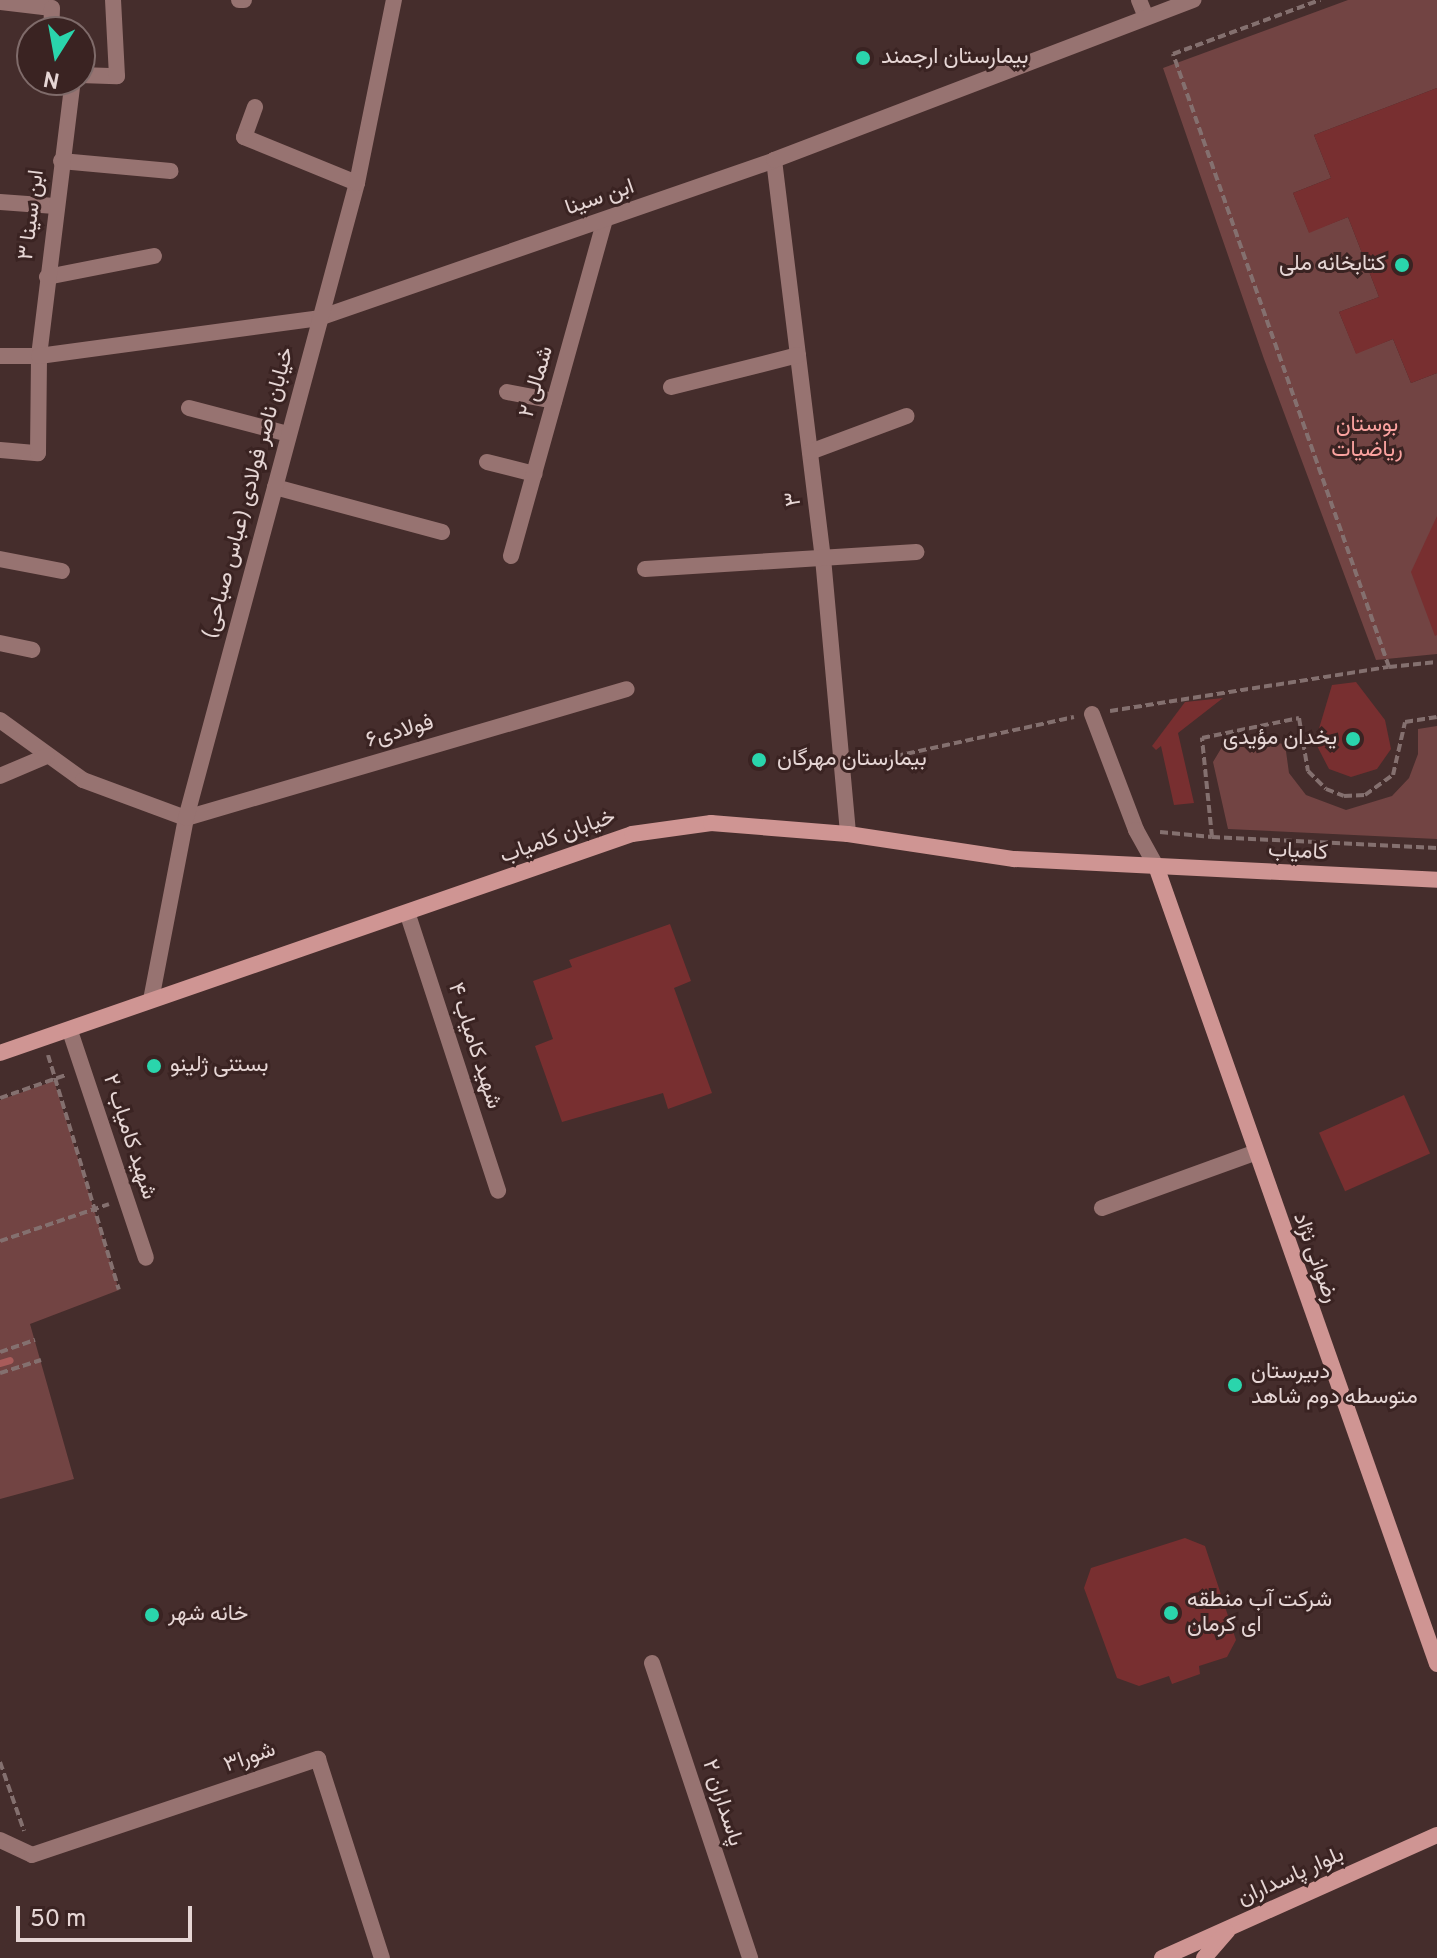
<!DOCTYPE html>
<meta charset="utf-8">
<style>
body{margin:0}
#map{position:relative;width:1437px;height:1958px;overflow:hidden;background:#452d2c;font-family:Overpass,Vazirmatn,sans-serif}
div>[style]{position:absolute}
.green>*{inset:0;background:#724443}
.stream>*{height:7px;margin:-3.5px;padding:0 3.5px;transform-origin:3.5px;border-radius:3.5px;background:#a95b5a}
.building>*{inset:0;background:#782f30;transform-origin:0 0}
.path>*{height:4px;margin-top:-2px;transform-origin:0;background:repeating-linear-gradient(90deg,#84706f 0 8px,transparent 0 12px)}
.minor>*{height:16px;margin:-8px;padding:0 8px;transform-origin:8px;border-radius:8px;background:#977371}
.tertiary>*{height:16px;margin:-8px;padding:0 8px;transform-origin:8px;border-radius:8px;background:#977371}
.secondary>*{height:16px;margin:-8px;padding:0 8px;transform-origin:8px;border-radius:8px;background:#cf9593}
.dots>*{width:22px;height:22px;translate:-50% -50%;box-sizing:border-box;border:4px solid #3a2322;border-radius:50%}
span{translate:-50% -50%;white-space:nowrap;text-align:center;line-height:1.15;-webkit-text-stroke:6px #3a2322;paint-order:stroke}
.poi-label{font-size:22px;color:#e6d6d5}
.left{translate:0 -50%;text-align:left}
.right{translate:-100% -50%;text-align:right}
.street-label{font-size:22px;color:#e6d6d5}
.park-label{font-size:22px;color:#fba3a0}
.north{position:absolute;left:16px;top:16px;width:80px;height:80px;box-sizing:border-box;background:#3a2322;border:2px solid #7f6b6a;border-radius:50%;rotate:191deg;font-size:22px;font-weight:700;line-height:32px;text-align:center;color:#e6d6d5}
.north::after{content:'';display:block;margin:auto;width:28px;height:36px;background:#2ad5ac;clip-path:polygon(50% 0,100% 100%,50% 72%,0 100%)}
.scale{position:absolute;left:16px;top:1906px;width:176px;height:36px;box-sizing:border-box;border:4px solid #e6d6d5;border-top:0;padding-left:10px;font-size:24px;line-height:28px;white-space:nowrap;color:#e6d6d5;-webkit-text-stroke:6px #3a2322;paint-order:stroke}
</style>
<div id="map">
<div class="green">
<i style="clip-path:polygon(1348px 0,1437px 0,1437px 88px,1314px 135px,1331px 178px,1293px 193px,1309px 232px,1348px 217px,1379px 297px,1339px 312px,1356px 353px,1393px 339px,1411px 383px,1437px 373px,1437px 654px,1376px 660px,1264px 359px,1163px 68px)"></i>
<i style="clip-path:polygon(1437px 726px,1437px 839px,1228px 829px,1213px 762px,1222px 747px,1260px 741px,1285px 744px,1289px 773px,1306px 795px,1346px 810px,1392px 796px,1409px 778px,1418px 754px,1418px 729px)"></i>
<i style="clip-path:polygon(54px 1081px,119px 1290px,30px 1324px,74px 1479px,0 1499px,0 1100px)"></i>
</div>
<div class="stream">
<i style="left:0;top:1363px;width:10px;rotate:-17deg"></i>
</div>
<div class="building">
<i style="clip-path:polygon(1437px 88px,1437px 373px,1411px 383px,1393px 339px,1356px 354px,1339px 312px,1379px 297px,1348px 217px,1309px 233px,1293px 193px,1331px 178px,1314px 135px)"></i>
<i style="clip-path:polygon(1437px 516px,1437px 635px,1435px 636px,1411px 572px)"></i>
<i style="clip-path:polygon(1356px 682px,1385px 720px,1391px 749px,1377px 769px,1351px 777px,1329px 769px,1315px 742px,1332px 685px)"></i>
<i style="clip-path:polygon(1223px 698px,1178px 733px,1194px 803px,1174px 805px,1161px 746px,1156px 750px,1152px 746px,1185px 702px)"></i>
<i style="clip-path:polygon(670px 924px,691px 981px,674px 988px,712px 1093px,668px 1109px,663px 1093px,562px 1122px,535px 1046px,553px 1039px,533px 981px,572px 967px,569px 960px)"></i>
<i style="left:1404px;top:1095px;width:64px;height:93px;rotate:66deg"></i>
<i style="clip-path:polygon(1185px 1538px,1205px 1546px,1236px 1640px,1227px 1657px,1199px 1666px,1200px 1674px,1172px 1684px,1169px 1676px,1139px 1686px,1117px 1678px,1084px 1588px,1091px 1568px)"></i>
</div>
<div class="path">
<i style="left:1389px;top:667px;width:48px;rotate:-5.9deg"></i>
<i style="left:1110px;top:711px;width:282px;rotate:-9deg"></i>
<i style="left:1389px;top:667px;width:650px;rotate:-109.41deg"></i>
<i style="left:1173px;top:54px;width:157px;rotate:-20.2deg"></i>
<i style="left:860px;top:764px;width:219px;rotate:-12.4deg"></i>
<i style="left:1160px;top:832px;width:52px;rotate:5.5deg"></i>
<i style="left:1212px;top:837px;width:100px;rotate:-95.8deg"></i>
<i style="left:1202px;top:738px;width:99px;rotate:-11.7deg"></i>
<i style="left:1299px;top:718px;width:54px;rotate:80.4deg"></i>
<i style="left:1308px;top:771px;width:25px;rotate:45deg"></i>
<i style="left:1326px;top:789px;width:19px;rotate:21deg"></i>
<i style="left:1344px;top:796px;width:21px;rotate:-3deg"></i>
<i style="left:1365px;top:795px;width:34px;rotate:-36deg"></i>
<i style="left:1393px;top:775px;width:54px;rotate:-77.2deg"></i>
<i style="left:1405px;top:722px;width:32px;rotate:-9deg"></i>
<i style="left:1212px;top:837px;width:225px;rotate:2.8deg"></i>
<i style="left:48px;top:1055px;width:245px;rotate:73.2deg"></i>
<i style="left:0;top:1098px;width:70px;rotate:-19.2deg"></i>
<i style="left:0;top:1241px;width:115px;rotate:-18.7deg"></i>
<i style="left:0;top:1352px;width:37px;rotate:-19deg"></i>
<i style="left:0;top:1373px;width:43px;rotate:-17.6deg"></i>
<i style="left:0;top:1762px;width:73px;rotate:70.8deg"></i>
</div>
<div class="minor">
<i style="left:239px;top:0;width:5px"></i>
<i style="left:1139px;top:0;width:16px;rotate:68deg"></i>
<i style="left:0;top:2px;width:52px;rotate:6.6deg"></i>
<i style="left:52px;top:8px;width:24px;rotate:92deg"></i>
<i style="left:80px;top:75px;width:37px;rotate:2deg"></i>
<i style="left:117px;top:76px;width:76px;rotate:-93deg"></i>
<i style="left:255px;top:107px;width:32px;rotate:110deg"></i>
<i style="left:244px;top:137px;width:122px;rotate:22.2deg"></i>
<i style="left:774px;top:160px;width:401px;rotate:83deg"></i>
<i style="left:823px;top:558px;width:277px;rotate:84.8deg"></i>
<i style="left:61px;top:161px;width:110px;rotate:5.2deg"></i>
<i style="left:0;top:202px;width:55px;rotate:4.2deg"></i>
<i style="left:47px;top:277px;width:109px;rotate:-11.1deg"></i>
<i style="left:671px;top:387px;width:131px;rotate:-14.1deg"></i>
<i style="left:507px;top:392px;width:48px;rotate:10.8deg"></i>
<i style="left:189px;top:408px;width:102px;rotate:14.7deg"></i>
<i style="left:0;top:450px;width:38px;rotate:5deg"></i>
<i style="left:38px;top:453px;width:97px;rotate:-89.4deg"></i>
<i style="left:39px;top:356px;width:278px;rotate:-83deg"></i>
<i style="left:810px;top:452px;width:103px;rotate:-20.4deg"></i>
<i style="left:487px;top:462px;width:49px;rotate:14.3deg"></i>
<i style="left:275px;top:487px;width:173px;rotate:15.1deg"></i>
<i style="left:511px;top:556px;width:349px;rotate:-74.4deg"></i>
<i style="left:0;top:559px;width:63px;rotate:11deg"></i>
<i style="left:645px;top:569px;width:272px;rotate:-3.6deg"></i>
<i style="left:0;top:643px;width:33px;rotate:12deg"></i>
<i style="left:1092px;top:714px;width:124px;rotate:69.2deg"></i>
<i style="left:1136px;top:830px;width:41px;rotate:60.9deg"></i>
<i style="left:0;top:720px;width:102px;rotate:35.9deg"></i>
<i style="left:83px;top:780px;width:110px;rotate:20.3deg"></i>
<i style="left:186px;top:818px;width:459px;rotate:-16.3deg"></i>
<i style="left:0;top:776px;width:51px;rotate:-23.1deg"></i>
<i style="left:408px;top:915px;width:290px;rotate:71.9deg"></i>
<i style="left:70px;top:1031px;width:239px;rotate:71.5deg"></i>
<i style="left:1102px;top:1208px;width:162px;rotate:-19.9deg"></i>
<i style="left:652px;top:1663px;width:311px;rotate:71.6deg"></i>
<i style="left:0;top:1840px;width:35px;rotate:25deg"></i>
<i style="left:32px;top:1855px;width:302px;rotate:-18.6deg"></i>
<i style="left:318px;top:1759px;width:209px;rotate:72.2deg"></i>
</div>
<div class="tertiary">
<i style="left:0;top:356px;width:39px"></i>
<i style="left:39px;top:356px;width:283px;rotate:-7.7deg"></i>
<i style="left:319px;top:318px;width:482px;rotate:-19.1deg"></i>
<i style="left:774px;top:160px;width:449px;rotate:-20.9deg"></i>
<i style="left:151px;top:1000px;width:185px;rotate:-79.1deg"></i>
<i style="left:186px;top:818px;width:658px;rotate:-74.93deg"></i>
<i style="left:357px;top:183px;width:187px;rotate:-78.6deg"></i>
</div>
<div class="secondary">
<i style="left:1156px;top:866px;width:846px;rotate:70.6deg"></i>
<i style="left:0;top:1053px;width:669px;rotate:-19.11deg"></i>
<i style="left:632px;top:834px;width:80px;rotate:-7.9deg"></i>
<i style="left:711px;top:823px;width:137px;rotate:4.6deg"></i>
<i style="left:848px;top:834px;width:168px;rotate:8.6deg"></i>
<i style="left:1014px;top:859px;width:424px;rotate:2.8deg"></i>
<i style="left:1162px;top:1958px;width:301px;rotate:-24.1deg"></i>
<i style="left:1204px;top:1958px;width:35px;rotate:-49deg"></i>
</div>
<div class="dots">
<i style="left:863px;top:58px;background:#2ad5ac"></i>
<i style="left:1402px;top:265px;background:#2ad5ac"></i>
<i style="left:1353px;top:739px;background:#2ad5ac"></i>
<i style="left:759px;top:760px;background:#2ad5ac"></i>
<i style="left:154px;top:1066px;background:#2ad5ac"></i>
<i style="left:1235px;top:1385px;background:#2ad5ac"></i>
<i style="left:1171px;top:1613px;background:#2ad5ac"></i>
<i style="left:152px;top:1615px;background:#2ad5ac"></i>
</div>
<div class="poi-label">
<span class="left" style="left:881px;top:58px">بیمارستان ارجمند</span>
<span class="right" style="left:1386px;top:265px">کتابخانه ملی</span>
<span class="right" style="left:1337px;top:739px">یخدان مؤیدی</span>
<span class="left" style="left:777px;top:760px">بیمارستان مهرگان</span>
<span class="left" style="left:170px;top:1066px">بستنی ژلینو</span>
<span class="left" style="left:1251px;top:1385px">دبیرستان<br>متوسطه دوم شاهد</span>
<span class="left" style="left:1187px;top:1613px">شرکت آب منطقه<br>ای کرمان</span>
<span class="left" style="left:168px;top:1615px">خانه شهر</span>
</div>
<div class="street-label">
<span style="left:600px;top:198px;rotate:-19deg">ابن سینا</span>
<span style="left:32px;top:215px;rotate:-83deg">ابن سینا ۳</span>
<span style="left:537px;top:382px;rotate:-74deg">۲ شمالی</span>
<span style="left:249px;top:493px;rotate:-75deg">خیابان ناصر فولادی (عباس صباحی)</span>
<span style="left:794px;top:499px;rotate:-97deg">۳</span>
<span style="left:400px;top:732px;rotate:-16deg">فولادی۶</span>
<span style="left:558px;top:837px;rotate:-20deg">خیابان کامیاب</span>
<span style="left:1298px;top:852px;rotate:3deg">کامیاب</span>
<span style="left:474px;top:1046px;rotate:72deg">شهید کامیاب ۴</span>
<span style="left:129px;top:1137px;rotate:72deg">شهید کامیاب ۲</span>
<span style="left:1315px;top:1258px;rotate:70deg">رضوانی نژاد</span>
<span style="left:250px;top:1758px;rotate:-19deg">شورا۳</span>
<span style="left:722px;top:1803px;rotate:72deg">پاسداران ۲</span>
<span style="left:1291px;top:1877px;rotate:-24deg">بلوار پاسداران</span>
</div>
<div class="park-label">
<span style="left:1367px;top:438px">بوستان<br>ریاضیات</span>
</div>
<div class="north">N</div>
<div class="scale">50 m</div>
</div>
